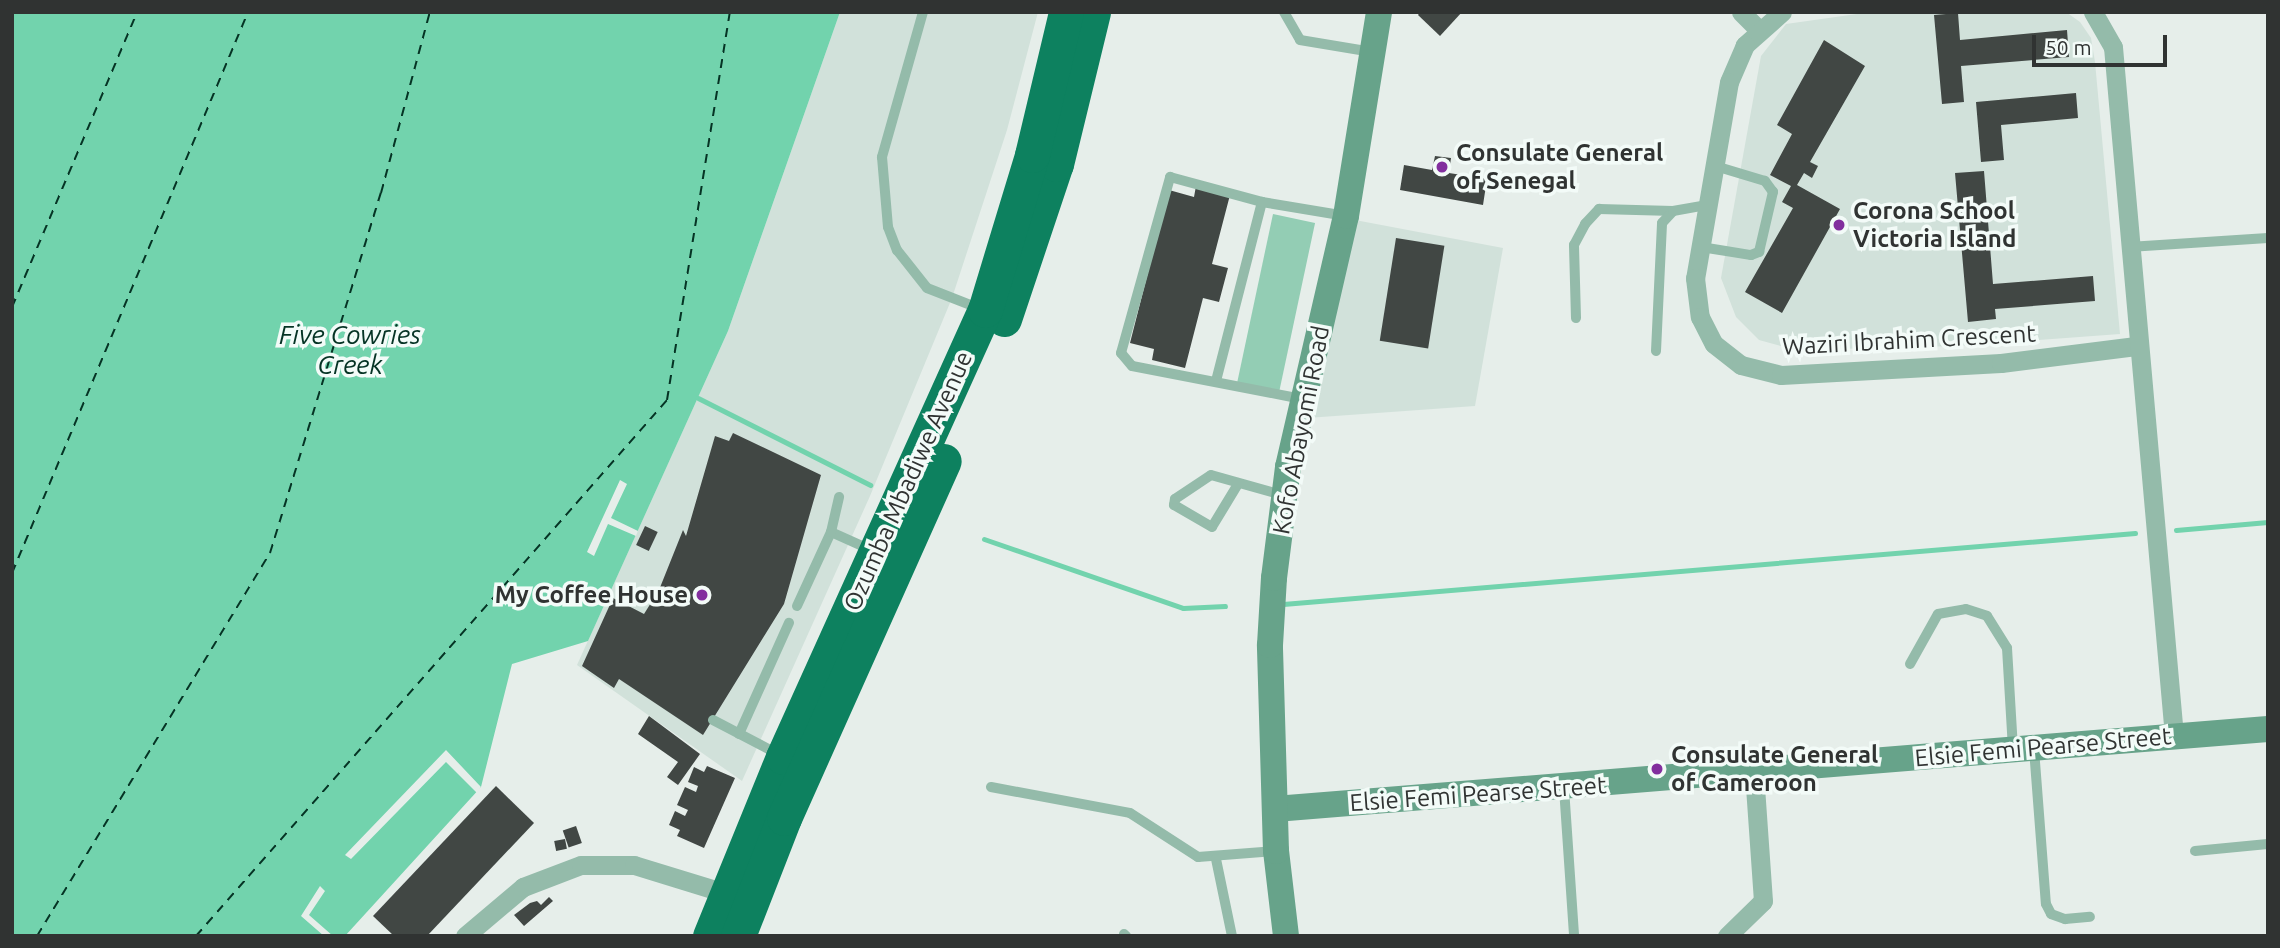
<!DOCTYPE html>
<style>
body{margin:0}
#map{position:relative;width:2280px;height:948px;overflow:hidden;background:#e6eeea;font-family:Ubuntu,sans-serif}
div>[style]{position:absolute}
.built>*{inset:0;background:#d1e1da}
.green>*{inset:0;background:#93cdb4;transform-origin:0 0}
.water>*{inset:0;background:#72d3ad}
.pier>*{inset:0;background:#e6eeea}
.stream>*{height:5px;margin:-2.5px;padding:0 2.5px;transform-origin:2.5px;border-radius:2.5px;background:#72d3ad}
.ferry>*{height:2px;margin-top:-1px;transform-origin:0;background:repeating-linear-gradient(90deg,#053324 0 9px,transparent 0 16px)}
.building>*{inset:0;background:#414744;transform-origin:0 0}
.lane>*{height:10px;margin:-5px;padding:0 5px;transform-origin:5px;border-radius:5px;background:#94bbaa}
.street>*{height:19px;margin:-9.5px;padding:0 9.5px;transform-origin:9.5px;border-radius:9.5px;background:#94bbaa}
.secondary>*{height:26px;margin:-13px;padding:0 13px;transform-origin:13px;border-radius:13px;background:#67a38a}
.highway>*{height:35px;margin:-17.5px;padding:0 17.5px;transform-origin:17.5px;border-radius:17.5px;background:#0d815f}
.dots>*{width:19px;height:19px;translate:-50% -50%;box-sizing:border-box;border:4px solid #f3fbf8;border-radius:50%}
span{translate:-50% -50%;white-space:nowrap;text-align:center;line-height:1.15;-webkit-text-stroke:7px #f3fbf8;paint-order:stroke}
.poi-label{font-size:24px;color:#303332;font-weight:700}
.left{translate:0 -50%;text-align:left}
.right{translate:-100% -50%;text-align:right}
.street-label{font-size:24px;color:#303332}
.water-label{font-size:26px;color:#053324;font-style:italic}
.frame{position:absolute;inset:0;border:14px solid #303332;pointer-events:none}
.scale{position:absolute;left:2032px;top:35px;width:135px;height:32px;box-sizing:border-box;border:4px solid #303332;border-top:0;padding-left:9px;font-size:21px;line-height:24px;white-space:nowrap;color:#303332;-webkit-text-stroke:5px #f3fbf8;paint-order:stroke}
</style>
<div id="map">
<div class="built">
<i style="clip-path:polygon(840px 12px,1038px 12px,1007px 130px,952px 298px,870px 496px,742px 781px,577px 665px,728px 331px)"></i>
<i style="clip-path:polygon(1871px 12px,2066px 12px,2080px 22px,2091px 38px,2095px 62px,2120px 334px,1958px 346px,1795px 350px,1759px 340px,1736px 317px,1721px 278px,1761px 56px,1786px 24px)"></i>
<i style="clip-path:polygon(1355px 220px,1503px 248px,1475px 406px,1307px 418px)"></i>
</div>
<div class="green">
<i style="left:1273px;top:214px;width:43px;height:172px;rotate:12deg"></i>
</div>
<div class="water">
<i style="clip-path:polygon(12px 12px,840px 12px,728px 331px,588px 641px,512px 664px,481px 787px,345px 936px,12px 936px)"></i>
</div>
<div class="pier">
<i style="clip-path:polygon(620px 480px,627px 484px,611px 518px,638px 531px,636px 536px,608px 524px,594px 556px,587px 552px)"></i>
<i style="clip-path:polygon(446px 750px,481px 787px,477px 793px,446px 762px,351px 859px,345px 855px)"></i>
<i style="clip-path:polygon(320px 886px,325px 891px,309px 915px,333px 936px,324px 936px,301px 916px)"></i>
</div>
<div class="stream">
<i style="left:698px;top:398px;width:193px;rotate:26.8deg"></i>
<i style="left:2176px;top:530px;width:92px;rotate:-5deg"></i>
<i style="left:984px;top:539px;width:211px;rotate:19.1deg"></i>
<i style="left:1183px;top:608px;width:42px;rotate:-2.7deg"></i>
<i style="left:1283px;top:604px;width:855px;rotate:-4.76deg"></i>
</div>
<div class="ferry">
<i style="left:12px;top:307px;width:320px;rotate:-67deg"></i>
<i style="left:12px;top:573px;width:609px;rotate:-67.18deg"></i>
<i style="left:37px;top:936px;width:448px;rotate:-58.7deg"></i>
<i style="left:270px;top:553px;width:377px;rotate:-72.9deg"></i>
<i style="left:381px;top:193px;width:188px;rotate:-74.9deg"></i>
<i style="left:196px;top:936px;width:714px;rotate:-48.69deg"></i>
<i style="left:667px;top:400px;width:393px;rotate:-80.8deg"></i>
</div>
<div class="building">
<i style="clip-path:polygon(1420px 12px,1462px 12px,1440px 36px,1418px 15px)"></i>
<i style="clip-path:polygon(1958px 13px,1960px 40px,2067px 30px,2069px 57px,1961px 66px,1964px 102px,1942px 104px,1934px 15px)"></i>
<i style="clip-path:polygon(1824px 40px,1865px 66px,1810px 162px,1818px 166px,1812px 178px,1804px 173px,1797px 185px,1840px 209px,1782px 313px,1745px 292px,1793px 208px,1782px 202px,1791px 186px,1770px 175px,1792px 134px,1777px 125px)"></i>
<i style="clip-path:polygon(2076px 93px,2078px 118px,2001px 125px,2004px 160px,1981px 162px,1976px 102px)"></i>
<i style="clip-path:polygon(1435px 156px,1451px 158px,1449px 173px,1487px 179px,1483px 205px,1400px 190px,1404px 165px,1432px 170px)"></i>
<i style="clip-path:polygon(1984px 171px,1993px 284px,2093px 276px,2095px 301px,1995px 309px,1996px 319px,1968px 322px,1955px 173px)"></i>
<i style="clip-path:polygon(1196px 186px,1230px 195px,1212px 264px,1228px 268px,1219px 302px,1203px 298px,1185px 368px,1152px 360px,1154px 349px,1130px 343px,1169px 190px,1194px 197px)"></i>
<i style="left:1396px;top:238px;width:49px;height:104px;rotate:9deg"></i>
<i style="clip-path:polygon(733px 433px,821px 475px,784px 604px,703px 735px,619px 679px,614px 688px,582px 666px,613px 598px,644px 614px,659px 590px,683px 530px,686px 536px,715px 436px,729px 441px)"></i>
<i style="left:645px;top:526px;width:14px;height:21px;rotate:25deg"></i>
<i style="clip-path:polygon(649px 716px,700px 754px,678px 785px,667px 777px,678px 762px,638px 734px)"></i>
<i style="clip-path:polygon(707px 766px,735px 778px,704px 848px,677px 836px,680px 830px,669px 825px,675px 811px,685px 816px,688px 810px,677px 805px,685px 787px,696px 792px,698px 786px,688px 782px,694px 767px,704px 772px)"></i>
<i style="clip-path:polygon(496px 786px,534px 823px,427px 936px,394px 936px,373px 916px)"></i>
<i style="left:576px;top:826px;width:18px;height:14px;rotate:71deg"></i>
<i style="left:565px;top:839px;width:10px;height:11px;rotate:79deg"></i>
<i style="clip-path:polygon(549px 897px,553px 901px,524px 926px,514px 915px,530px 903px,537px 901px,541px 905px)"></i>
</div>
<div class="lane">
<i style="left:923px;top:12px;width:151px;rotate:105.8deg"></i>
<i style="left:882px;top:157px;width:70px;rotate:85.1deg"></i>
<i style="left:888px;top:227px;width:25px;rotate:69deg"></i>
<i style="left:897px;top:250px;width:48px;rotate:51.7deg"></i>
<i style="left:927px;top:288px;width:58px;rotate:21.3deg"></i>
<i style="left:1284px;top:12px;width:32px;rotate:60deg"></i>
<i style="left:1300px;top:40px;width:73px;rotate:9.5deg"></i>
<i style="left:1701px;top:247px;width:51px;rotate:9.1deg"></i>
<i style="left:1751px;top:255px;width:9px;rotate:-21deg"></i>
<i style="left:1759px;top:252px;width:62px;rotate:-76.9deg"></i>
<i style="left:1773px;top:192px;width:14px;rotate:-126deg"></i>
<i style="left:1765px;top:181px;width:52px;rotate:-163.3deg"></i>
<i style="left:2129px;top:247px;width:139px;rotate:-3.7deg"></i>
<i style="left:1576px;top:318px;width:73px;rotate:-91.6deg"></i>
<i style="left:1574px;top:245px;width:24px;rotate:-62deg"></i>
<i style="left:1585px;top:224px;width:21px;rotate:-47deg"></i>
<i style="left:1599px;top:209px;width:74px;rotate:1.5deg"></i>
<i style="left:1656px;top:351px;width:128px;rotate:-87.3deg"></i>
<i style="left:1662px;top:223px;width:16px;rotate:-47deg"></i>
<i style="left:1673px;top:211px;width:35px;rotate:-10deg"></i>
<i style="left:1216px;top:381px;width:185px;rotate:-75.6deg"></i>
<i style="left:1302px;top:399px;width:173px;rotate:-169deg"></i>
<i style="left:1132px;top:366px;width:17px;rotate:-130deg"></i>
<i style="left:1121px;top:353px;width:183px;rotate:-74.4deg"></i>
<i style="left:1170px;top:177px;width:95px;rotate:15.2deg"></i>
<i style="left:1262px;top:202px;width:85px;rotate:9.5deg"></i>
<i style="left:1238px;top:484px;width:50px;rotate:121.2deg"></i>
<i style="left:1212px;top:527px;width:44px;rotate:-149.9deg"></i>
<i style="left:1174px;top:505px;width:6px;rotate:-81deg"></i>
<i style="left:1175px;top:499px;width:43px;rotate:-33.7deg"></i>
<i style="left:1211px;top:475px;width:74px;rotate:15.7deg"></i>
<i style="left:831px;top:532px;width:44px;rotate:24.2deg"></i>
<i style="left:797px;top:606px;width:81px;rotate:-65.3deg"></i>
<i style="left:831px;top:532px;width:36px;rotate:-77deg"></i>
<i style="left:1910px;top:664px;width:57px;rotate:-60.8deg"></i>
<i style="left:1938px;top:614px;width:28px;rotate:-10deg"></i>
<i style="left:1966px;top:609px;width:22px;rotate:18deg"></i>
<i style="left:1987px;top:616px;width:38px;rotate:58deg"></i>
<i style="left:2007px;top:648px;width:101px;rotate:86.6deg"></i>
<i style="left:713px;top:720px;width:73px;rotate:27.6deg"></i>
<i style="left:739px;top:734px;width:122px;rotate:-65.8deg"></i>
<i style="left:2034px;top:749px;width:155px;rotate:85.6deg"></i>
<i style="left:2046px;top:904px;width:11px;rotate:63deg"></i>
<i style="left:2051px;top:914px;width:15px;rotate:20deg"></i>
<i style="left:2065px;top:919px;width:25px;rotate:-5deg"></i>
<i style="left:991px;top:787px;width:141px;rotate:10.6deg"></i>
<i style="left:1130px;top:813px;width:81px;rotate:32.9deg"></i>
<i style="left:1198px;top:857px;width:77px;rotate:-4.5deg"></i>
<i style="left:1564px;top:788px;width:148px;rotate:86.1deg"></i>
<i style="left:2195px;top:851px;width:73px;rotate:-5.5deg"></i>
<i style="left:1216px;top:859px;width:79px;rotate:78.3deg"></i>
<i style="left:1124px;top:934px;width:3px;rotate:45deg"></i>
</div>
<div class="street">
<i style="left:1741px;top:12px;width:24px;rotate:45deg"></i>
<i style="left:1782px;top:12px;width:50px;rotate:138.3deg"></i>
<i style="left:1745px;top:45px;width:40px;rotate:113.4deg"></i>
<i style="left:1729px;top:82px;width:199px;rotate:99.8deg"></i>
<i style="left:1695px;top:278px;width:39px;rotate:83deg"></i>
<i style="left:1700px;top:317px;width:30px;rotate:63deg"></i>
<i style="left:1714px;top:344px;width:34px;rotate:38deg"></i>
<i style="left:1741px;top:365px;width:41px;rotate:14deg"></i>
<i style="left:1781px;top:375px;width:220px;rotate:-3.1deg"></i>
<i style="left:2001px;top:363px;width:136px;rotate:-7.2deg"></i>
<i style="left:2093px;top:12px;width:40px;rotate:60.3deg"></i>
<i style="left:2113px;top:47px;width:692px;rotate:84.94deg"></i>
<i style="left:465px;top:936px;width:76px;rotate:-40.2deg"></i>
<i style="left:523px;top:887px;width:62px;rotate:-20.8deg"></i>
<i style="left:581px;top:865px;width:53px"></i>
<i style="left:634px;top:865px;width:106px;rotate:17.1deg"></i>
<i style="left:1727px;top:936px;width:50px;rotate:-44.2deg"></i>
<i style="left:1763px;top:901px;width:128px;rotate:-94deg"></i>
</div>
<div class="secondary">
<i style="left:1275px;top:809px;width:996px;rotate:-4.61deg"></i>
<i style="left:1286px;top:936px;width:86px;rotate:-96.7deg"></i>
<i style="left:1276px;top:851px;width:206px;rotate:-91.7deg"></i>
<i style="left:1270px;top:645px;width:67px;rotate:-86.6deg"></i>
<i style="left:1274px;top:578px;width:112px;rotate:-82.8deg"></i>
<i style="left:1288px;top:467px;width:258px;rotate:-77deg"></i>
<i style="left:1346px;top:216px;width:207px;rotate:-80.8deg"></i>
</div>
<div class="highway">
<i style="left:1004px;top:319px;width:163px;rotate:-71.5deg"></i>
<i style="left:1056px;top:164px;width:156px;rotate:-76.3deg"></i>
<i style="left:710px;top:936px;width:193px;rotate:-67.8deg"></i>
<i style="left:783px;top:757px;width:491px;rotate:-65.7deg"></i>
<i style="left:985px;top:310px;width:162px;rotate:-73.1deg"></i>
<i style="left:1032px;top:155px;width:147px;rotate:-76.6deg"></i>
<i style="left:738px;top:936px;width:127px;rotate:-68.7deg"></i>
<i style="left:784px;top:818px;width:391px;rotate:-65.9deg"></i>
</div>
<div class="dots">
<i style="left:1442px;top:167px;background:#822f9e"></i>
<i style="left:1839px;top:225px;background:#822f9e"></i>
<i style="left:702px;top:595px;background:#822f9e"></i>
<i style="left:1657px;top:769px;background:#822f9e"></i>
</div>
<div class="poi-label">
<span class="left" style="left:1456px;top:167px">Consulate General<br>of Senegal</span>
<span class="left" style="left:1853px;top:225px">Corona School<br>Victoria Island</span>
<span class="right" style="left:688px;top:595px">My Coffee House</span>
<span class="left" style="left:1671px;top:769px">Consulate General<br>of Cameroon</span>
</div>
<div class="street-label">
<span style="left:1909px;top:340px;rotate:-3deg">Waziri Ibrahim Crescent</span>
<span style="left:1301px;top:430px;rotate:-79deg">Kofo Abayomi Road</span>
<span style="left:908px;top:481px;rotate:-66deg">Ozumba Mbadiwe Avenue</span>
<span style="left:2043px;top:747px;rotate:-5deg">Elsie Femi Pearse Street</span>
<span style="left:1478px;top:794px;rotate:-4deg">Elsie Femi Pearse Street</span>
</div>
<div class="water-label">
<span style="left:350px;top:350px">Five Cowries<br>Creek</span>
</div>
<div class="frame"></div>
<div class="scale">50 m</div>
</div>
